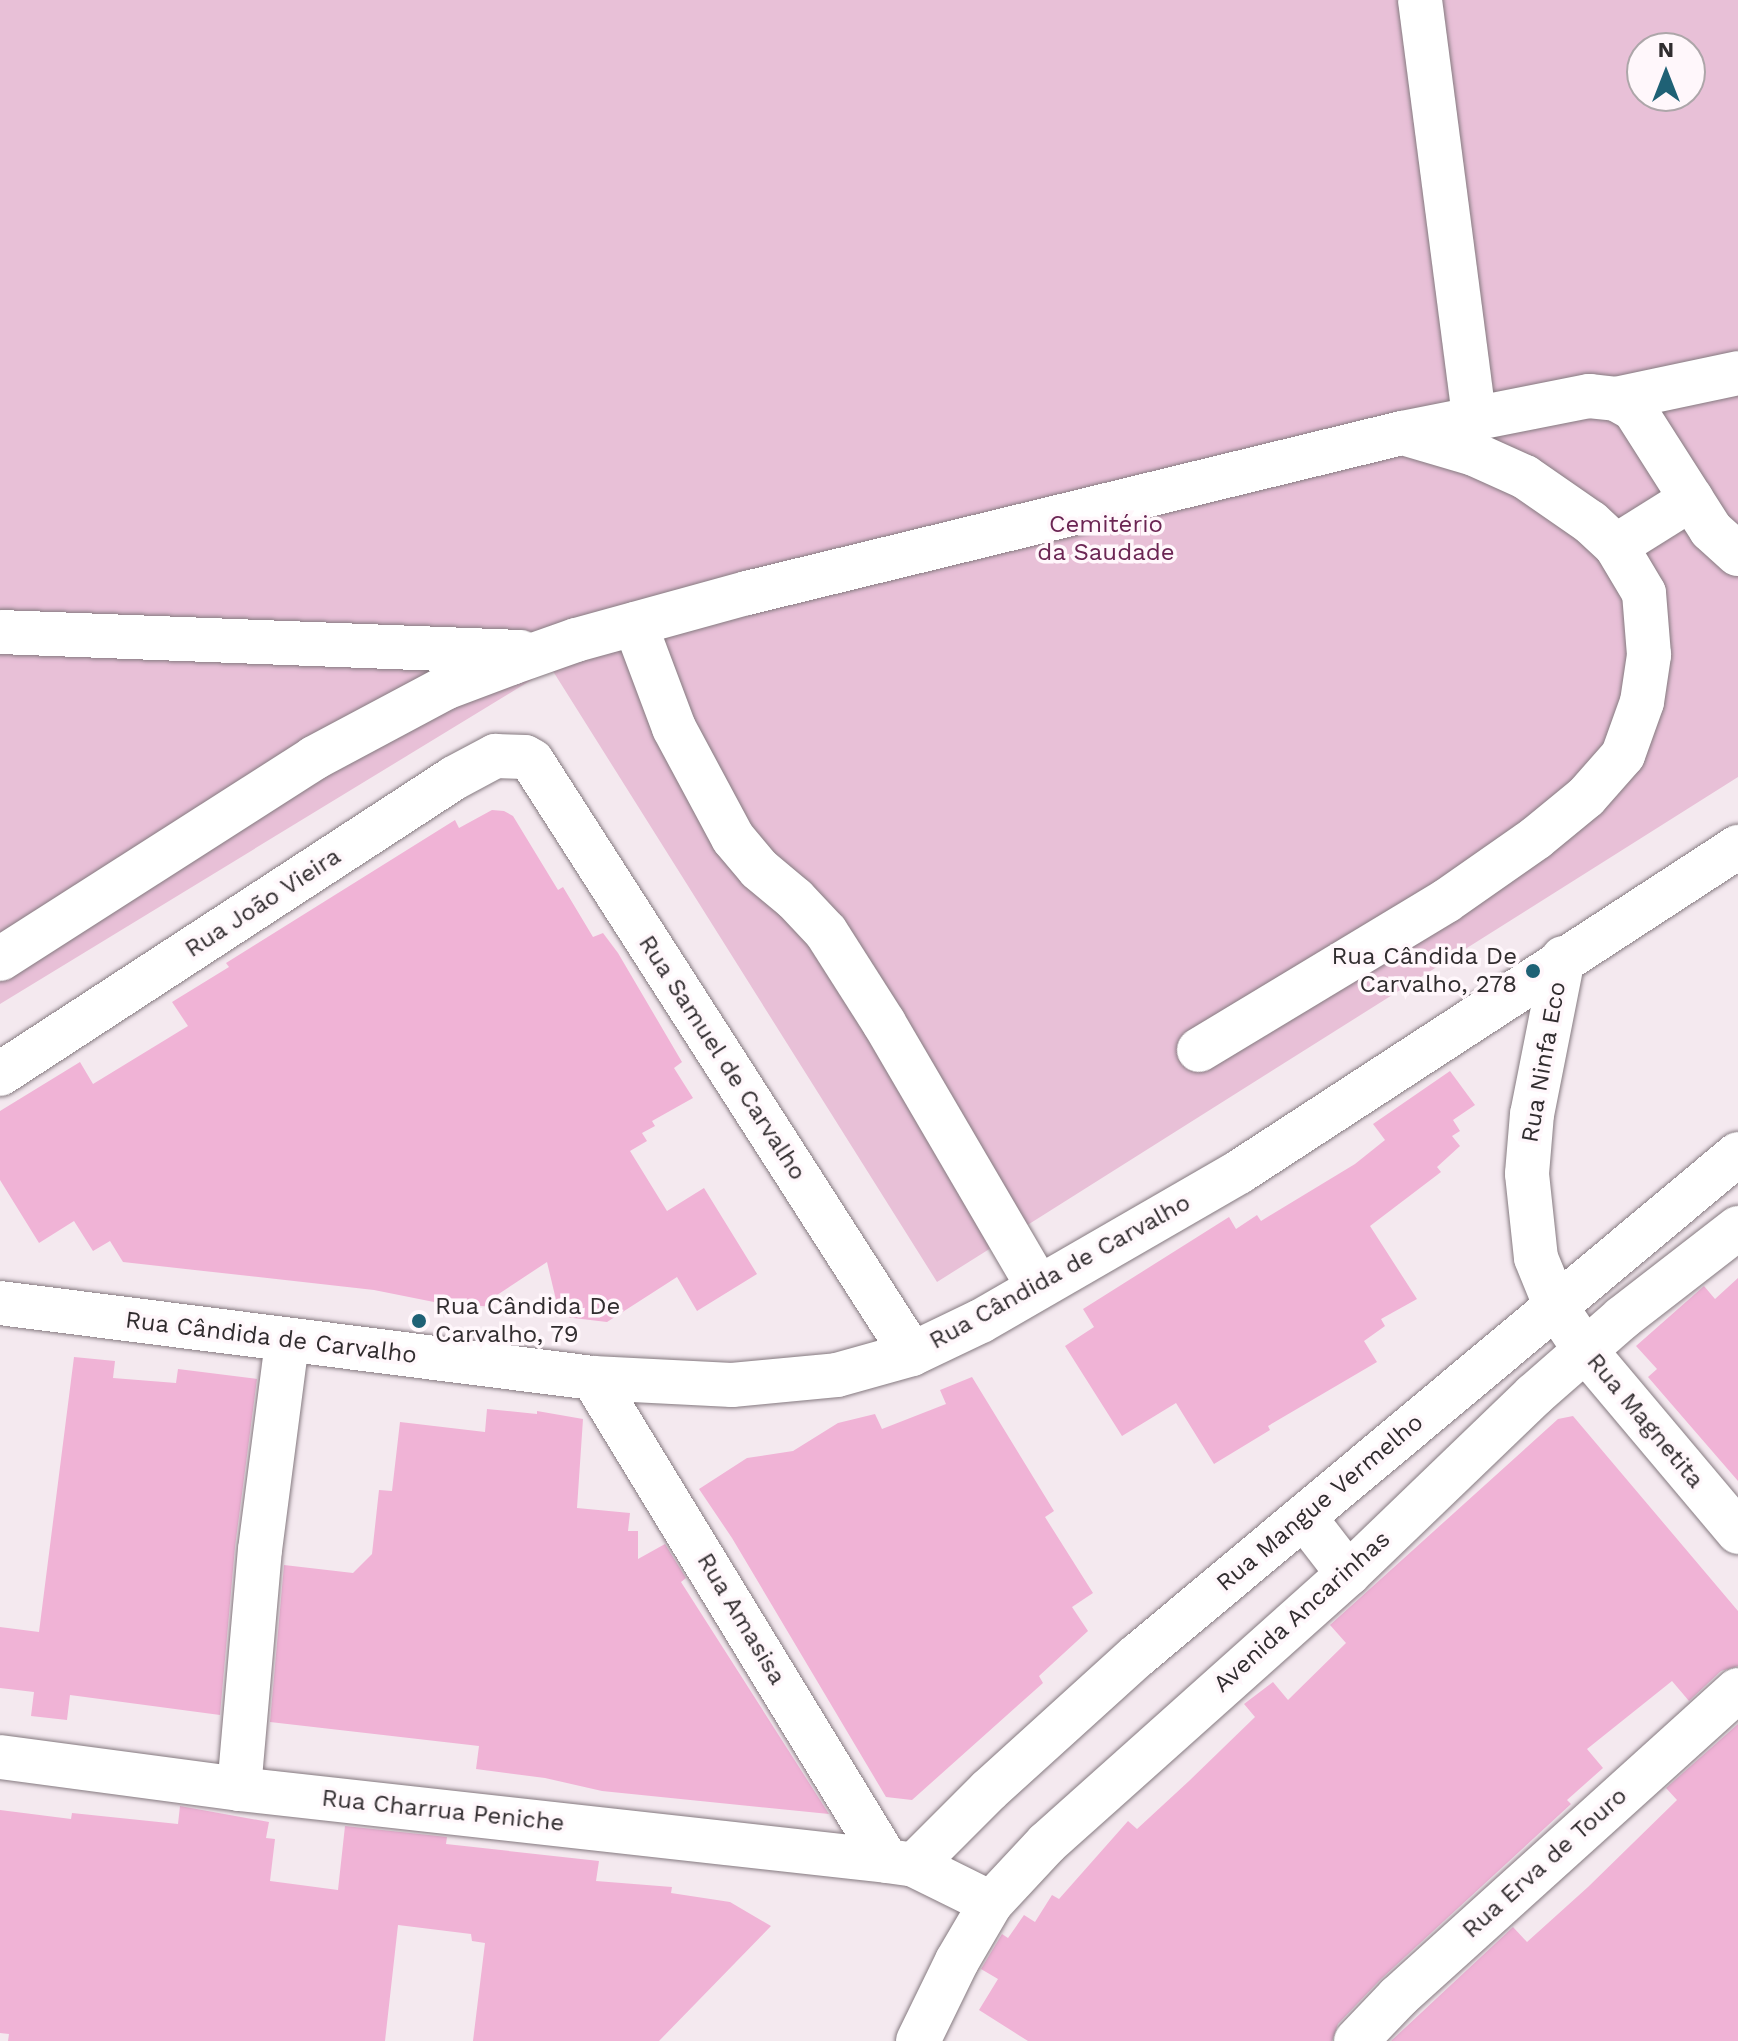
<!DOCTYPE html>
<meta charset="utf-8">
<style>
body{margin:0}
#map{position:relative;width:1738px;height:2041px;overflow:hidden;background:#f4e9ef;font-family:"Work Sans",sans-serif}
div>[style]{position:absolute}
.green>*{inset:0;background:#e8c0d7}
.building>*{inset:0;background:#f0b3d6}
.roads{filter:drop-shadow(0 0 2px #857a80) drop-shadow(0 0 2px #857a80)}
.minor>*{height:44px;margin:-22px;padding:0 22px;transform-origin:22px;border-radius:22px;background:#fff}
.dots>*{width:22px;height:22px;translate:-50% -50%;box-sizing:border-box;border:4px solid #fff7fb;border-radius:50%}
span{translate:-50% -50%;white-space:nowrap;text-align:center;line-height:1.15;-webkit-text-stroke:7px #fff7fb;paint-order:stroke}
.park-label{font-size:24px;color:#6b2553}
.street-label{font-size:24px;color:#312d2f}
.poi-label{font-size:24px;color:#312d2f}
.right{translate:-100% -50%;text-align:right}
.left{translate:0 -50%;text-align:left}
.north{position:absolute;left:1626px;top:32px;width:80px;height:80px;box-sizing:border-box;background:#fff7fb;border:2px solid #ada6a9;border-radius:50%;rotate:0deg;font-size:22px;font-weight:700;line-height:32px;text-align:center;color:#312d2f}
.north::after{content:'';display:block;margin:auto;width:28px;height:36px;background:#1f6175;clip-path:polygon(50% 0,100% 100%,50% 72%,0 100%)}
</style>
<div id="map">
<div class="green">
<i style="clip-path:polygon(evenodd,0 0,1738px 0,1738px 777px,937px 1282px,551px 668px,0 1004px,0 0,1642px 48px,1690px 48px,1690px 96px,1642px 96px,1642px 48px)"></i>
</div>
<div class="building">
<i style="clip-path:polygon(492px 810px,504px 811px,513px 816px,558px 890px,563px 887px,593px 937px,603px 933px,618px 953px,682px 1062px,674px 1068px,693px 1098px,652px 1121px,655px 1126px,642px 1133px,647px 1141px,630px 1151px,667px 1211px,704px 1188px,757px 1274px,697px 1311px,677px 1277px,607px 1322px,565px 1317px,557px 1304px,547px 1262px,494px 1297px,493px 1307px,434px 1302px,374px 1290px,123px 1262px,110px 1241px,93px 1251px,74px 1221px,39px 1243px,0 1180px,0 1111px,80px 1062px,93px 1084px,188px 1026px,172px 1002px,229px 967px,226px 963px,455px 820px,459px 828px)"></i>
<i style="clip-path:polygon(1450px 1071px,1475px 1105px,1453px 1120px,1460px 1131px,1452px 1136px,1460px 1146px,1437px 1167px,1441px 1172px,1370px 1226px,1417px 1299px,1381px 1319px,1385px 1326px,1364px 1341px,1377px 1362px,1268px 1426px,1270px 1430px,1214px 1464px,1176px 1403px,1122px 1436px,1065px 1346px,1094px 1327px,1083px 1309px,1229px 1217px,1236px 1229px,1257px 1215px,1261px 1221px,1355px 1164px,1385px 1140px,1373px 1124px)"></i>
<i style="clip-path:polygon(1738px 1278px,1738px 1481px,1648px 1377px,1657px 1369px,1636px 1346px,1704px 1286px,1715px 1299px)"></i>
<i style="clip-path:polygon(74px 1357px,115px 1361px,113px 1378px,176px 1383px,178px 1369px,257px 1379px,235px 1547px,220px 1715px,70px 1695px,67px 1720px,31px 1716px,34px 1692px,0 1688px,0 1627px,39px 1632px)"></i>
<i style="clip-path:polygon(972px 1377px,1054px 1511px,1045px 1517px,1093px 1593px,1072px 1607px,1088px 1631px,1039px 1676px,1043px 1683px,912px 1800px,886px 1797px,732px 1538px,699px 1489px,747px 1458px,793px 1451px,838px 1423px,875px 1414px,882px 1429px,946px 1404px,940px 1390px)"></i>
<i style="clip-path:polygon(487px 1409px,537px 1414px,537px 1411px,583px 1419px,577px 1508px,630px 1513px,628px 1531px,638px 1531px,638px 1559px,665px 1544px,686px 1578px,681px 1582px,829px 1814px,602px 1791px,545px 1778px,476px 1769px,479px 1746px,270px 1722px,284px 1565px,353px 1573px,372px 1554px,379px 1490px,392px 1491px,400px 1422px,485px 1432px)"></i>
<i style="clip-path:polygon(1573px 1416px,1738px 1611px,1738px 1666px,1721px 1671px,1689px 1701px,1672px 1681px,1587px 1749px,1603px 1768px,1567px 1800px,1571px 1804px,1380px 1980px,1338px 2024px,1332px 2041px,1028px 2041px,979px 2010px,998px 1979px,981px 1969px,1002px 1934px,1008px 1938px,1024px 1915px,1035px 1922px,1052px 1895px,1059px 1899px,1128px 1821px,1137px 1829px,1189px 1781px,1255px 1717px,1244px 1704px,1273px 1682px,1288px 1700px,1346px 1643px,1330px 1625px,1558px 1419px)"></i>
<i style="clip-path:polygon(1738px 1724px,1738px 2041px,1391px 2041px,1513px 1927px,1527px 1942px,1588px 1887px,1677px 1800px,1666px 1788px)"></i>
<i style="clip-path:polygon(180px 1806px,269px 1822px,266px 1838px,275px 1839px,270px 1881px,338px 1890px,345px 1826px,447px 1837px,446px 1844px,599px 1861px,596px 1881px,672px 1887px,671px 1893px,730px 1902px,771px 1926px,659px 2041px,473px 2041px,485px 1943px,472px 1941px,471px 1934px,398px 1925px,385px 2041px,8px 2041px,9px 2034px,0 2033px,0 1810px,71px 1819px,72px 1813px,178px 1824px)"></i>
</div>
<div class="roads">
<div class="minor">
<i style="left:1420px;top:0;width:421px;rotate:82.6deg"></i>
<i style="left:1616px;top:399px;width:125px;rotate:-12deg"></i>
<i style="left:1616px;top:546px;width:89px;rotate:-32.1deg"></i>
<i style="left:635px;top:624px;width:111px;rotate:69.4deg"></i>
<i style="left:674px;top:728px;width:125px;rotate:61.8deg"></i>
<i style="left:733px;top:838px;width:40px;rotate:50deg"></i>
<i style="left:759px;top:869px;width:47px;rotate:39.8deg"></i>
<i style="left:795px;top:899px;width:45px;rotate:46.8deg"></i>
<i style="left:826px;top:932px;width:108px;rotate:57.5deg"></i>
<i style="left:884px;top:1023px;width:306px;rotate:59.7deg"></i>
<i style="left:0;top:632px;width:521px;rotate:2.2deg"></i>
<i style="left:1563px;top:958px;width:159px;rotate:101.2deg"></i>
<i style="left:1532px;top:1114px;width:60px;rotate:94.8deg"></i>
<i style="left:1527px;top:1174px;width:84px;rotate:83.9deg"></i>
<i style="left:1536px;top:1258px;width:53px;rotate:67.8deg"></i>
<i style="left:1556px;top:1307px;width:52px;rotate:56deg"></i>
<i style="left:1585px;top:1350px;width:238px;rotate:49.9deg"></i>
<i style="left:0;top:959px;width:373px;rotate:-32.6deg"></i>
<i style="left:314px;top:758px;width:149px;rotate:-28.1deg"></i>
<i style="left:445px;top:688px;width:71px;rotate:-20.7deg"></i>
<i style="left:511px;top:663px;width:69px;rotate:-19.5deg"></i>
<i style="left:576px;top:640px;width:177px;rotate:-15.4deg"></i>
<i style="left:747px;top:593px;width:674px;rotate:-13.73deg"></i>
<i style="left:1402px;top:433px;width:191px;rotate:-11.2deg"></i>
<i style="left:1589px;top:396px;width:27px;rotate:6deg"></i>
<i style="left:1616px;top:399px;width:21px;rotate:29deg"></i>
<i style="left:1634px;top:409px;width:143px;rotate:57.5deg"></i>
<i style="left:1711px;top:530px;width:36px;rotate:42deg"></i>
<i style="left:1199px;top:1050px;width:288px;rotate:-31.1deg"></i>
<i style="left:1446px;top:901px;width:110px;rotate:-35deg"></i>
<i style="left:1536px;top:838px;width:65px;rotate:-39.4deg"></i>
<i style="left:1586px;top:797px;width:56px;rotate:-48.6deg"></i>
<i style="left:1623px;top:755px;width:56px;rotate:-70.3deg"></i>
<i style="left:1642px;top:702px;width:48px;rotate:-81.5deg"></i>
<i style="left:1649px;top:655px;width:62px;rotate:-94.6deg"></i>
<i style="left:1644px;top:593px;width:55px;rotate:-120.8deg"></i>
<i style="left:1616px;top:546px;width:35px;rotate:-137deg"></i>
<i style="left:1590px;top:522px;width:79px;rotate:-145.3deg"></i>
<i style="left:1525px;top:477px;width:56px;rotate:-155.7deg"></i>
<i style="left:1474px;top:454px;width:71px;rotate:-163.6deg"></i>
<i style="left:0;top:1074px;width:542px;rotate:-33.1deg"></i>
<i style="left:454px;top:778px;width:47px;rotate:-28.2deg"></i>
<i style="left:495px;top:756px;width:30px;rotate:2deg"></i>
<i style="left:525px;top:757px;width:8px;rotate:30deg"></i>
<i style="left:532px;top:761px;width:704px;rotate:57.35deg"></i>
<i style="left:0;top:1303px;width:598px;rotate:7.21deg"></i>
<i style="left:593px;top:1378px;width:139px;rotate:2.9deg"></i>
<i style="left:732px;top:1385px;width:105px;rotate:-5.4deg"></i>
<i style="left:837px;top:1375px;width:78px;rotate:-15.6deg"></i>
<i style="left:912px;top:1354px;width:76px;rotate:-25.6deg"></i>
<i style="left:981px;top:1321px;width:298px;rotate:-30deg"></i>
<i style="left:1239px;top:1172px;width:596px;rotate:-33.08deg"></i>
<i style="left:593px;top:1378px;width:565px;rotate:58.67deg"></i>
<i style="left:1304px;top:1517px;width:72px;rotate:52.3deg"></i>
<i style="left:0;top:1757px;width:241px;rotate:7.6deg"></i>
<i style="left:239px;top:1789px;width:652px;rotate:6.34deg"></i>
<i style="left:887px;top:1861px;width:27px;rotate:8deg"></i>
<i style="left:914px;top:1865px;width:86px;rotate:26.3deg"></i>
<i style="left:239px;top:1789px;width:240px;rotate:-85deg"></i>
<i style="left:260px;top:1550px;width:211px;rotate:-82.6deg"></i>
<i style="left:914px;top:1865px;width:106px;rotate:-45deg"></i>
<i style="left:989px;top:1790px;width:200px;rotate:-42.2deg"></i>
<i style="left:1137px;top:1656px;width:783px;rotate:-39.87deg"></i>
<i style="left:918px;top:2041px;width:89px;rotate:-64deg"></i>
<i style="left:957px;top:1961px;width:67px;rotate:-59.6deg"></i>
<i style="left:991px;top:1903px;width:82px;rotate:-47deg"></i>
<i style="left:1047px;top:1843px;width:404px;rotate:-41.8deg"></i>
<i style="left:1348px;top:1574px;width:258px;rotate:-43.9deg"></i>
<i style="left:1534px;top:1395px;width:117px;rotate:-41.2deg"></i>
<i style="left:1622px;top:1318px;width:147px;rotate:-37.8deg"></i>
<i style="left:1356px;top:2041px;width:61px;rotate:-46.3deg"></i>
<i style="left:1398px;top:1997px;width:458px;rotate:-42.1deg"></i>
</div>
</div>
<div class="dots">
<i style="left:1533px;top:971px;background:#1f6175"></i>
<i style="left:419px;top:1321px;background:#1f6175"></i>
</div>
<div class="park-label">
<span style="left:1106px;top:539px">Cemitério<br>da Saudade</span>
</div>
<div class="street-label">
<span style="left:263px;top:903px;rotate:-33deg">Rua João Vieira</span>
<span style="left:722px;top:1058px;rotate:57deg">Rua Samuel de Carvalho</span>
<span style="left:1544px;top:1062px;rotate:-80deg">Rua Ninfa Eco</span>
<span style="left:1060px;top:1272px;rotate:-29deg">Rua Cândida de Carvalho</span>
<span style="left:271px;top:1338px;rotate:7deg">Rua Cândida de Carvalho</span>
<span style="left:1645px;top:1421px;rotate:50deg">Rua Magnetita</span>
<span style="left:1320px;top:1503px;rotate:-40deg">Rua Mangue Vermelho</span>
<span style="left:1302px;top:1612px;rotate:-42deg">Avenida Ancarinhas</span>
<span style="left:741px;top:1619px;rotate:59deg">Rua Amasisa</span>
<span style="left:443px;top:1811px;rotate:6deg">Rua Charrua Peniche</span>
<span style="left:1545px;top:1863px;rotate:-42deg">Rua Erva de Touro</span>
</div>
<div class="poi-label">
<span class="right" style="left:1517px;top:971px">Rua Cândida De<br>Carvalho, 278</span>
<span class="left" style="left:435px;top:1321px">Rua Cândida De<br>Carvalho, 79</span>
</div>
<div class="north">N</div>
</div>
